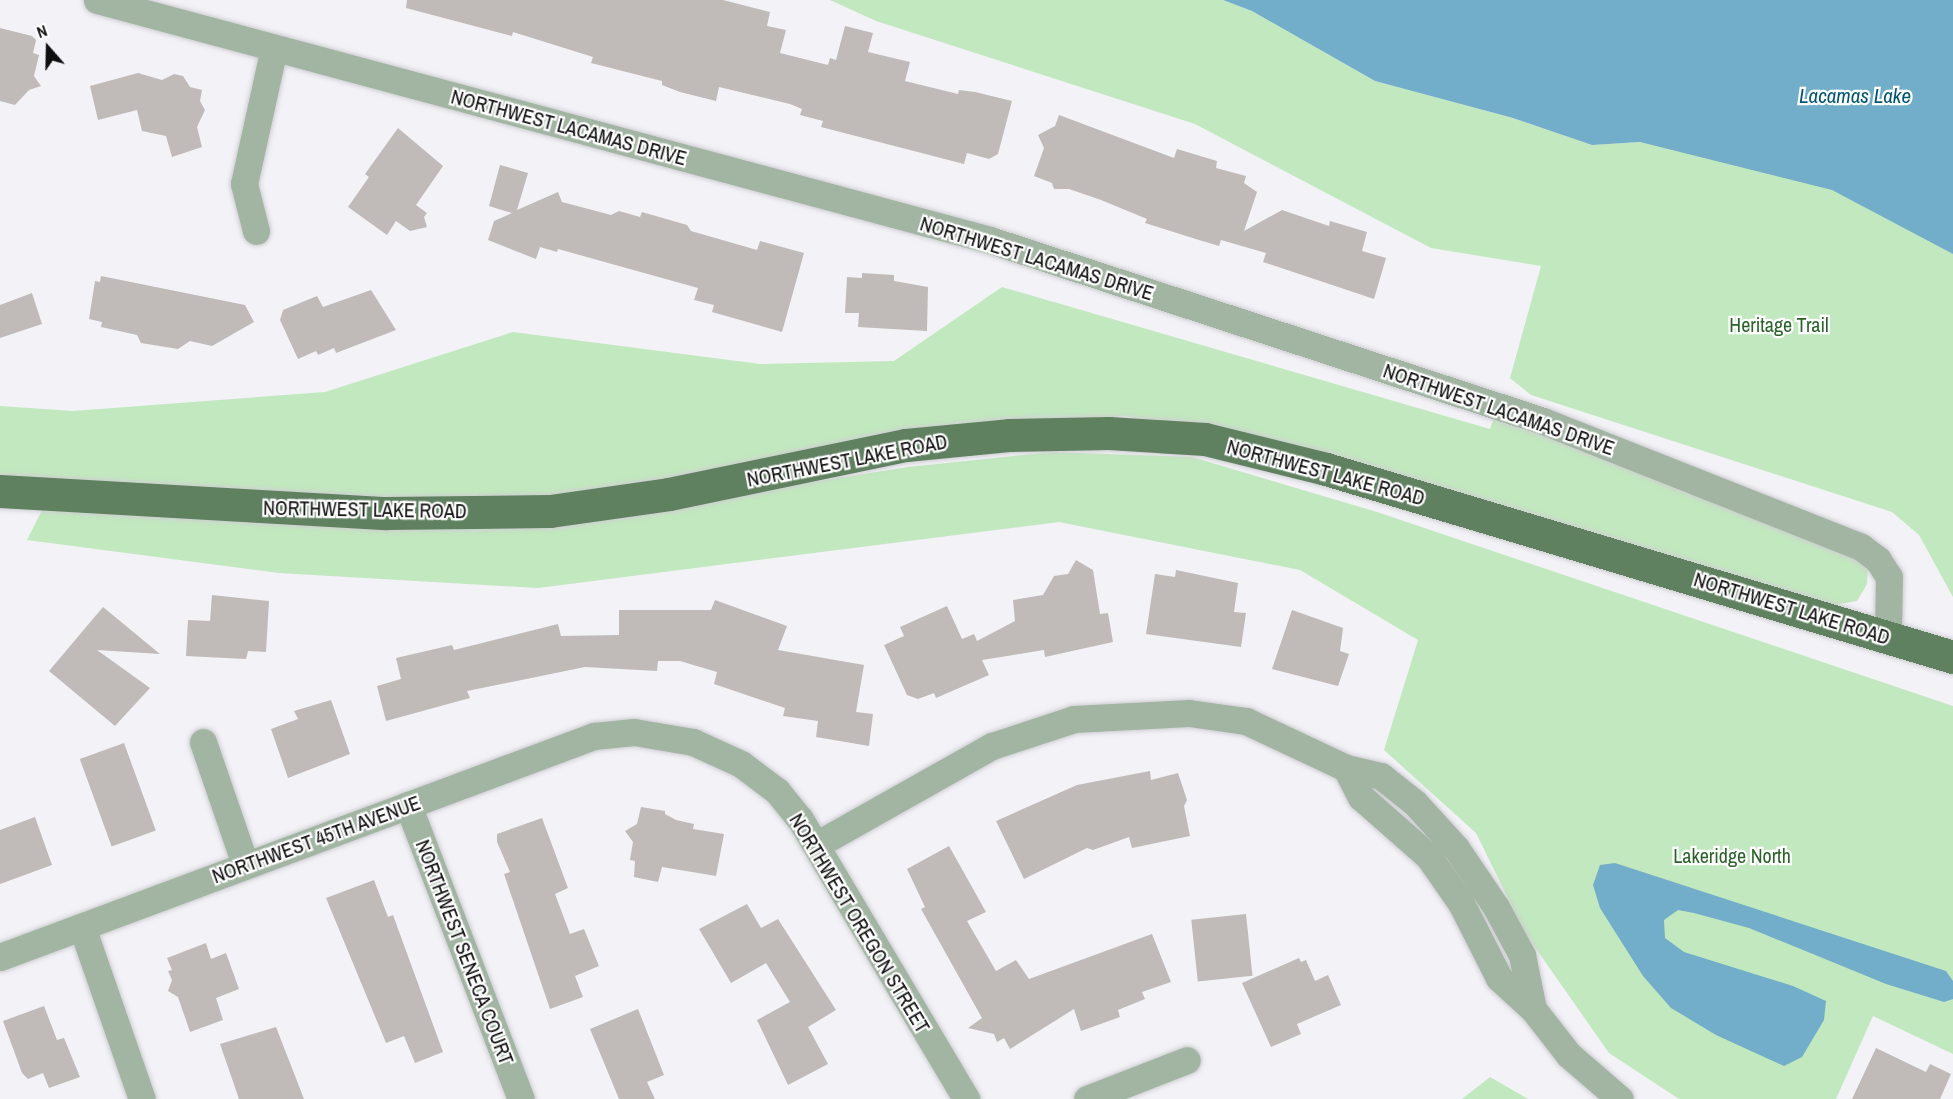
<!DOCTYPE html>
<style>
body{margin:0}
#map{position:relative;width:1953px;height:1099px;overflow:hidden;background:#f2f2f7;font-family:"Archivo Narrow",sans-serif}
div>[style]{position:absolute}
.green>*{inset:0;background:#c2e8bf}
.water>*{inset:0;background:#72aec9}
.building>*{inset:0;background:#c0bbb9;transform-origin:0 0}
.roads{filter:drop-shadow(0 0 2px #ceced2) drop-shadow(0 0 2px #ceced2)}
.minor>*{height:27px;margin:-13.5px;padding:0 13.5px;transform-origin:13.5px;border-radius:13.5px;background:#a2b5a3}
.major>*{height:33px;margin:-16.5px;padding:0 16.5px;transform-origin:16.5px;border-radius:16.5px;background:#5f8160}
span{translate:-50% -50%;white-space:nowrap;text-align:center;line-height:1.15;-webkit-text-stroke:4.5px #fff;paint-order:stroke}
.street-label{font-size:20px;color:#0f0f10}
.park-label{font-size:20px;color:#2b622a}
.water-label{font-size:21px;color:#005671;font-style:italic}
.north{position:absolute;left:18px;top:18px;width:60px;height:60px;-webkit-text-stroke:4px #fff;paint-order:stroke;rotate:340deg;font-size:16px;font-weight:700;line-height:24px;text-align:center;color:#0f0f10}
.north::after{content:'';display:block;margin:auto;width:21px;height:27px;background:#0f0f10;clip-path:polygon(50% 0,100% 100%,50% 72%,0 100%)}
</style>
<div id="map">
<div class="green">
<i style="clip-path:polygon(830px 0,1223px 0,1252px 11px,1375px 81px,1513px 118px,1592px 145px,1640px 142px,1748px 166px,1832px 190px,1875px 210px,1953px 254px,1953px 597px,1919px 535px,1892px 512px,1531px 395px,1510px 378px,1541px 266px,1431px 248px,1195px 124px,876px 21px)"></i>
<i style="clip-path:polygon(1002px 287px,1490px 429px,1498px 408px,1868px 564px,1867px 584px,1857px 601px,1833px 605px,1285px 446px,1125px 416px,969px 426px,743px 476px,427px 508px,0 477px,0 406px,73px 411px,325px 392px,513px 332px,760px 364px,894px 361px)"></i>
<i style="clip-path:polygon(1051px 452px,1192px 457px,1377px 512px,1953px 706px,1953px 1054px,1873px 1016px,1836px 1099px,1679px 1099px,1609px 1053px,1525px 933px,1476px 833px,1384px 750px,1418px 640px,1300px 570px,1059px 522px,538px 588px,279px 573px,27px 540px,43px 508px,529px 526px,908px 467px)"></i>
<i style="clip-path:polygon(1490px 1077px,1528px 1099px,1462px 1099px)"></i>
</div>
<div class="water">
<i style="clip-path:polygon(1223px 0,1953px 0,1953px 254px,1832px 190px,1640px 142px,1592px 145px,1513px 118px,1375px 81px,1252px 11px)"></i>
<i style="clip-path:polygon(1615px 863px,1946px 971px,1953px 981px,1953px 999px,1944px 1002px,1886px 984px,1749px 928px,1694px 913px,1678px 910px,1664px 920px,1665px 938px,1684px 952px,1793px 986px,1826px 1001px,1824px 1020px,1802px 1057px,1784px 1066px,1716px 1035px,1671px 1008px,1643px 976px,1600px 908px,1593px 885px,1600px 865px)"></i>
</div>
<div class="building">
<i style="clip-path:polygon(407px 0,723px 0,770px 12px,767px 26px,786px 30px,780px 53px,828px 65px,830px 58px,836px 60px,845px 26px,873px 33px,868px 52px,910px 62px,905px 81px,958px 94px,959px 90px,975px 92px,1012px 101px,998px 154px,989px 159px,967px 153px,964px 164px,821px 127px,823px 121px,800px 115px,802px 109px,790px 104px,719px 87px,716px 101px,680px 92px,662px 85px,662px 81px,591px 63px,593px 57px,513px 32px,512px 36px,406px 8px)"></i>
<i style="clip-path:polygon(0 28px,32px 36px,36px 40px,33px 53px,39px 55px,34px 76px,41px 86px,29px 90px,15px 105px,0 101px)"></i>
<i style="clip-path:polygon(138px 73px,162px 80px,174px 74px,183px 76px,190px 87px,202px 90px,200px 101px,205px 110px,197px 127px,202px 147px,172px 157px,166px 136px,142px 131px,137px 110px,98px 120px,90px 86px)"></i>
<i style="clip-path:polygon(1059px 115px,1174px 158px,1177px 149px,1217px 161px,1216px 168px,1246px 176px,1244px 183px,1257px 192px,1244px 231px,1282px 210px,1329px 226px,1330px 221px,1367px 232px,1362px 251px,1386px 258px,1374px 299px,1263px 262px,1266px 253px,1221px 240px,1219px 246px,1199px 240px,1145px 223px,1147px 219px,1101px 200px,1069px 189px,1054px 189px,1052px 183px,1034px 176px,1044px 148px,1038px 135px,1055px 126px)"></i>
<i style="clip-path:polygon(398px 128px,443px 166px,416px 205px,427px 213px,424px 217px,427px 227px,410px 231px,396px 221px,387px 235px,348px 207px,369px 177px,365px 174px)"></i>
<i style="clip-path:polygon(500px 165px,528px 173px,517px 210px,558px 192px,562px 202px,611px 215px,619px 211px,640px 217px,642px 212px,687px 225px,691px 231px,757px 250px,760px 241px,804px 253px,782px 332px,712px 312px,714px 305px,694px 300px,698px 288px,558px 249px,557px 252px,540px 247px,536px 259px,488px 240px,494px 221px,512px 213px,489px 206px)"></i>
<i style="clip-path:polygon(862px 273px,894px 275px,894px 281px,928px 287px,927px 331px,858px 327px,859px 313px,845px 313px,847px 277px,862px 278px)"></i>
<i style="clip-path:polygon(101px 276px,245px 305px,254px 322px,212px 346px,190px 341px,178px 349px,141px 343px,137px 335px,101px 327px,102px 322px,89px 319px,95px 281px,100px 282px)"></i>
<i style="clip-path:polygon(371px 290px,396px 330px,336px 353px,334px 348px,318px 355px,316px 351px,298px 359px,280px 320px,283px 310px,317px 296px,323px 307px)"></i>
<i style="clip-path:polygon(32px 293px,42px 324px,0 338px,0 305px)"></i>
<i style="clip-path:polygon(1076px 560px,1093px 570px,1100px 614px,1108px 613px,1113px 642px,1045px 657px,1044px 650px,982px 660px,989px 675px,936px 698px,934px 693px,918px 699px,907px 695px,884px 645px,904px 636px,900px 627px,947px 606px,962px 639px,974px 634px,977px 641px,1015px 621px,1013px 600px,1043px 595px,1054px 576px,1068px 574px)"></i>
<i style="clip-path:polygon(1176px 570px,1238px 583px,1234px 612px,1246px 613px,1241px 647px,1146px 634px,1155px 574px,1175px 577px)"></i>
<i style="clip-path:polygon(212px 595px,269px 601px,266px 652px,248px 651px,246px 659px,186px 656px,188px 620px,210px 621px)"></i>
<i style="clip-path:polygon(715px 600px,787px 626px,778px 650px,864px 665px,856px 712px,873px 714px,869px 746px,816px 737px,818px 721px,783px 716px,785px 708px,714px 684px,717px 672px,680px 661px,658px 661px,657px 671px,585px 667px,467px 691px,470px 698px,386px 721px,377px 686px,401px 679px,396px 658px,452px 645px,454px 650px,558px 624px,561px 636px,619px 635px,619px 610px,711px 610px)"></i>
<i style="clip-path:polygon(103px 607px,160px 654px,97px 650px,150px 688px,115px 726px,49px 671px)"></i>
<i style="clip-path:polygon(1292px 610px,1343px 628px,1340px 651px,1349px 654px,1338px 686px,1272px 669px)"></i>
<i style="clip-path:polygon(331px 700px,350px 754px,288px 778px,271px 729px,298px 719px,294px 711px)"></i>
<i style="left:124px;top:743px;width:93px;height:47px;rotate:70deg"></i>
<i style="clip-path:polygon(1150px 771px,1151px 780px,1178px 773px,1187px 800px,1184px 806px,1190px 836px,1132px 848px,1129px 837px,1093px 850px,1087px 848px,1024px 879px,996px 821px,1077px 785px)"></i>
<i style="clip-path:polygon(641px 807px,665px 811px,665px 814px,676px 820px,694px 824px,693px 829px,724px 834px,716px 876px,662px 867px,658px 882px,634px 877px,635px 861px,630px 860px,633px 842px,625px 831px,637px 824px)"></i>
<i style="clip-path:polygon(35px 817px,52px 865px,0 884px,0 830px)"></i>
<i style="clip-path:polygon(542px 818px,568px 888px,555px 894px,570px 934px,584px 929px,599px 966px,575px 976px,583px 997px,550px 1009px,504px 874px,510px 872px,497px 842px,497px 834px)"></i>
<i style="clip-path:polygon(949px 846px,986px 912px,967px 921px,996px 971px,1016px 960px,1029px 979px,1152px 934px,1171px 982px,1142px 992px,1145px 999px,1118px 1010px,1120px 1017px,1081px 1031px,1074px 1009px,1010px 1049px,1004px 1038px,997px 1042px,994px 1034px,968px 1028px,982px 1018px,921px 909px,925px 907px,907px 869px)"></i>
<i style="clip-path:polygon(374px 880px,388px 917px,393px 915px,443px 1052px,415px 1063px,404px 1036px,386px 1043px,326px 898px)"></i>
<i style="clip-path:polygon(747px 904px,761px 928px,778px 919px,836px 1010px,808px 1027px,828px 1064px,788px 1085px,757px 1020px,790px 1002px,766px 963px,731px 983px,699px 929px)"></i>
<i style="left:1246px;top:914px;width:62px;height:55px;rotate:84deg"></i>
<i style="clip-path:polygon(206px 943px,211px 959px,226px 953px,239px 989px,216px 998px,223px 1020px,190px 1032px,178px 997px,168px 991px,172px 980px,168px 971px,172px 970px,167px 958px)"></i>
<i style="clip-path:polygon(1299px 958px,1301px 962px,1306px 960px,1315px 981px,1328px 975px,1341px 1005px,1297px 1024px,1301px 1034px,1271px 1047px,1242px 983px)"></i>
<i style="clip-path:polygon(44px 1006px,57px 1040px,64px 1038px,80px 1077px,49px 1088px,43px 1073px,28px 1079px,22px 1073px,3px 1021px)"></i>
<i style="clip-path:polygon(638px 1009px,664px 1075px,647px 1082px,655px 1099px,619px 1099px,590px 1029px)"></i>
<i style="clip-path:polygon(276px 1027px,304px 1099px,239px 1099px,220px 1044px)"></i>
<i style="clip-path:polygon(1876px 1048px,1926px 1072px,1930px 1064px,1951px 1074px,1940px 1099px,1852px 1099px)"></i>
</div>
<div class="roads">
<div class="minor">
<i style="left:97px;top:0;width:925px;rotate:15.04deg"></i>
<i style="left:990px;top:240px;width:582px;rotate:18.12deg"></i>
<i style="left:1543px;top:421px;width:342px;rotate:21.6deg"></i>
<i style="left:1861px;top:547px;width:21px;rotate:37deg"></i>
<i style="left:1878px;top:560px;width:20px;rotate:57deg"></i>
<i style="left:1889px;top:577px;width:59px;rotate:91deg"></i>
<i style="left:256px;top:231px;width:49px;rotate:-104.3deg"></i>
<i style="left:244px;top:184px;width:139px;rotate:-77.6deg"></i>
<i style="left:203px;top:742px;width:129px;rotate:71deg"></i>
<i style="left:1346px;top:768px;width:33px;rotate:63deg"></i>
<i style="left:1361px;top:797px;width:91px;rotate:41.4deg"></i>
<i style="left:1429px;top:857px;width:56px;rotate:55.2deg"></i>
<i style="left:1461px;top:903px;width:84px;rotate:63.1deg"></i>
<i style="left:1499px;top:978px;width:46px;rotate:42.4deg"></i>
<i style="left:1533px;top:1009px;width:58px;rotate:52deg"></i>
<i style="left:1569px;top:1055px;width:67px;rotate:40.8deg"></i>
<i style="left:408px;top:805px;width:315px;rotate:69deg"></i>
<i style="left:816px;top:845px;width:202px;rotate:-29.4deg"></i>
<i style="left:992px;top:746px;width:86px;rotate:-18.2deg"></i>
<i style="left:1074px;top:719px;width:115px;rotate:-3deg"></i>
<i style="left:1189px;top:713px;width:58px;rotate:8deg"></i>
<i style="left:1246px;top:721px;width:110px;rotate:25.2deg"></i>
<i style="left:1346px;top:768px;width:36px;rotate:13deg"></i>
<i style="left:1381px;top:776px;width:43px;rotate:38.5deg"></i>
<i style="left:1415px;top:803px;width:61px;rotate:47.7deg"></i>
<i style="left:1456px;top:848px;width:71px;rotate:55.9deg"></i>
<i style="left:1496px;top:907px;width:55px;rotate:61.6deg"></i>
<i style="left:1522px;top:955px;width:55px;rotate:78.5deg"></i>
<i style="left:82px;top:927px;width:182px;rotate:70.8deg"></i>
<i style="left:0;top:957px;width:634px;rotate:-20.41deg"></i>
<i style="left:594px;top:736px;width:40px;rotate:-5.7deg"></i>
<i style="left:634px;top:732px;width:60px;rotate:9.6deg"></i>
<i style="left:693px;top:742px;width:53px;rotate:24.6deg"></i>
<i style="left:741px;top:764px;width:45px;rotate:36.9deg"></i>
<i style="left:777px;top:791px;width:36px;rotate:51deg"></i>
<i style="left:800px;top:819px;width:326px;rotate:59.3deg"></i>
<i style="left:1087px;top:1099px;width:107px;rotate:-21.3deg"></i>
</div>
<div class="major">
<i style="left:0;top:491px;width:387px;rotate:3.3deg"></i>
<i style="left:386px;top:513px;width:164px;rotate:-0.7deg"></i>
<i style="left:550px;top:511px;width:120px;rotate:-8.1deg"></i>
<i style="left:669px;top:494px;width:242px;rotate:-11.7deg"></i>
<i style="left:906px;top:445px;width:103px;rotate:-5.5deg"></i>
<i style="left:1009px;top:435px;width:100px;rotate:-1.1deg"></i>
<i style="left:1109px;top:433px;width:96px;rotate:3.6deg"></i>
<i style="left:1205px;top:439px;width:125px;rotate:13.9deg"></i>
<i style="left:1326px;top:469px;width:655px;rotate:16.69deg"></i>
</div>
</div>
<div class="street-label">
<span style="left:569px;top:127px;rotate:15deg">NORTHWEST LACAMAS DRIVE</span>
<span style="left:1037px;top:258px;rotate:17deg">NORTHWEST LACAMAS DRIVE</span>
<span style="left:1499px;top:409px;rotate:19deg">NORTHWEST LACAMAS DRIVE</span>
<span style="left:847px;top:460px;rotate:-11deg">NORTHWEST LAKE ROAD</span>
<span style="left:1326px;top:472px;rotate:15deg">NORTHWEST LAKE ROAD</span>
<span style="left:365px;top:509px;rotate:1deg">NORTHWEST LAKE ROAD</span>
<span style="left:1792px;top:608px;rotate:17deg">NORTHWEST LAKE ROAD</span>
<span style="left:316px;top:839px;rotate:-20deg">NORTHWEST 45TH AVENUE</span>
<span style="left:860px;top:923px;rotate:59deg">NORTHWEST OREGON STREET</span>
<span style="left:465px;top:952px;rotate:69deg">NORTHWEST SENECA COURT</span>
</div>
<div class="park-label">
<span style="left:1779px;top:324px">Heritage Trail</span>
<span style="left:1732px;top:855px">Lakeridge North</span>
</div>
<div class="water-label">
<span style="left:1855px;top:96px">Lacamas Lake</span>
</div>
<div class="north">N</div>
</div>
